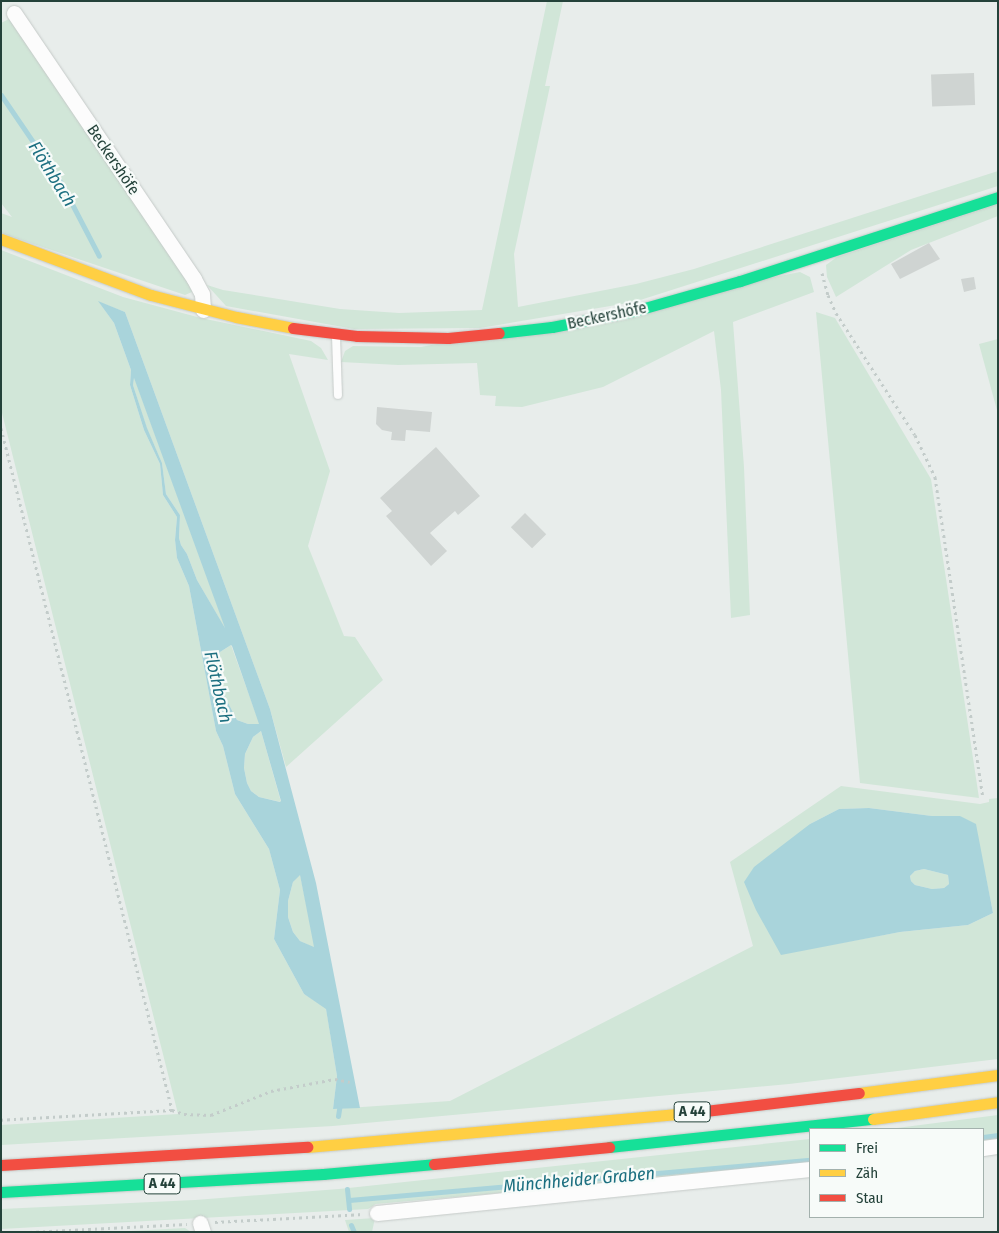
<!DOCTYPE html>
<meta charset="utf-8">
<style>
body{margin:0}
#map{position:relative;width:999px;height:1233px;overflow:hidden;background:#e8edeb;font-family:"Fira Sans Condensed",sans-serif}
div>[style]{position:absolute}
.green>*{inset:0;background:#d1e6d8}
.water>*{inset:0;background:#a9d4db}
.stream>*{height:5px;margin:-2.5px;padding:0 2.5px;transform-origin:2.5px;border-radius:2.5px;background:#a9d4db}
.building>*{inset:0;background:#cfd4d2;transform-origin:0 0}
.path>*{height:3px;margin-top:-1.5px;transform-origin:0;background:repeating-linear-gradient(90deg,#c3ccca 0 2.5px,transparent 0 6.5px)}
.roads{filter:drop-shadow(0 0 1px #c5cac8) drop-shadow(0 0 1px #c5cac8)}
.lane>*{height:8px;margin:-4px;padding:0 4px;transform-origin:4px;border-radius:4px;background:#fcfcfc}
.street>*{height:15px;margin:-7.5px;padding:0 7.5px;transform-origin:7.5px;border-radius:7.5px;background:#fcfcfc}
.fast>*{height:11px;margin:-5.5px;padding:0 5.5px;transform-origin:5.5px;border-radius:5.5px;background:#16e098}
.slow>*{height:11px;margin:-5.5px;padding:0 5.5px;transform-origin:5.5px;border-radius:5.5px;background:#ffcf43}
.jam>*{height:11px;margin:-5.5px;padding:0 5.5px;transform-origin:5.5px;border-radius:5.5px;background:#f24e42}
span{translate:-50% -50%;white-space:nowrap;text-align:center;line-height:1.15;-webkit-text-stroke:4.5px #f7fbf9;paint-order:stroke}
.shield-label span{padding:1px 4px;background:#f7fbf9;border:1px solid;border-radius:4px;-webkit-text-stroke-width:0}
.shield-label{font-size:15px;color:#24423a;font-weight:700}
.street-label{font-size:16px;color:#24423a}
.water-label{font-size:18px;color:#1c6f80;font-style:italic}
.frame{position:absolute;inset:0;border:2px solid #24423a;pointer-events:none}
.legend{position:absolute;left:809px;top:1128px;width:175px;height:90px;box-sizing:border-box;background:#f7fbf9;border:1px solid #a3b1ad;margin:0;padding:6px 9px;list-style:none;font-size:15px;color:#24423a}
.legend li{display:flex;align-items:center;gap:10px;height:25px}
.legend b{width:25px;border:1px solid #a3b1ad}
</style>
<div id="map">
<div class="green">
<i style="clip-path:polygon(547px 1px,563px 1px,545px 86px,550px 86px,514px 254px,518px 307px,636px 284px,694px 269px,998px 171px,998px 186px,634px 302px,480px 328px,354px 329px,226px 306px,207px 285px,223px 290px,340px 309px,399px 313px,482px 310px)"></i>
<i style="clip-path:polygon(9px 19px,189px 280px,192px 292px,185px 295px,1px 233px,1px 213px,12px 217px,1px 203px,1px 23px)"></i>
<i style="clip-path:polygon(998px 204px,998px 216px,911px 250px,836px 297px,827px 277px,826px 265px,837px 257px)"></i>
<i style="clip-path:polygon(evenodd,1px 250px,123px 297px,201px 318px,311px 341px,321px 348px,328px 360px,289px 354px,330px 471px,308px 546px,344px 636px,355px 637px,383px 680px,286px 767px,270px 709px,125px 312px,99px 302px,114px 323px,131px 370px,130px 385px,144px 430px,160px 464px,163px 495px,177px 517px,175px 540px,177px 558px,189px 586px,216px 731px,223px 746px,235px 794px,269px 849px,280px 890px,274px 939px,304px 994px,326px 1008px,337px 1076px,333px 1109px,450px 1101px,753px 946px,730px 862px,841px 786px,980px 804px,989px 802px,989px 799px,998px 798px,998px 1059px,789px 1084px,333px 1126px,1px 1145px,1px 1125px,178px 1114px,1px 409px,1px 250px,869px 808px,932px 816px,960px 816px,985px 873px,993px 913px,968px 925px,900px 932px,781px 954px,810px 824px,839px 809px,869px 808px)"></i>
<i style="clip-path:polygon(800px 272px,810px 277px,814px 292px,733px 322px,744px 467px,750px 615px,731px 618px,721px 390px,714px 331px,603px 387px,522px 407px,495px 406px,496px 396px,480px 395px,477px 363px,398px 365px,341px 362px,345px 351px,353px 346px,421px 347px)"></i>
<i style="clip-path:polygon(816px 312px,835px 318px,931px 479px,979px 798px,860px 783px)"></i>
<i style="clip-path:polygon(998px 339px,998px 414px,979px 344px)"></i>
<i style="clip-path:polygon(134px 377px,227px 632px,197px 580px,187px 554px,181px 545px,179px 538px,180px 515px,166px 494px,162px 463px,147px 429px,133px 385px)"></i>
<i style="clip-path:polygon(231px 645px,260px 725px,248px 724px,237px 720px,222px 691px,217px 667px,220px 652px)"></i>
<i style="clip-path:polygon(261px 731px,281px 802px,259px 797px,251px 791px,247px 783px,244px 768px,245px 754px,253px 737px)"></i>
<i style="clip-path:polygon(924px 869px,948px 875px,949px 884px,944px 888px,932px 889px,915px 885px,911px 881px,910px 876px,915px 871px)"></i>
<i style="clip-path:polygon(300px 874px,315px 948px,300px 941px,293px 932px,288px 917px,288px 901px,293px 882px)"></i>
<i style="clip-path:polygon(998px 1115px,998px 1141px,983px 1144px,983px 1129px,889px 1129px)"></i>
<i style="clip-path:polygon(810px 1139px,810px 1165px,376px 1204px,368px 1209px,1px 1229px,1px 1209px,195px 1200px,339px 1189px)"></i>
<i style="clip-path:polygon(375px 1218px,372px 1232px,349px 1232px,345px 1220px)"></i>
<i style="clip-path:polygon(185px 1228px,191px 1232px,113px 1232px)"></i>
</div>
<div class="water">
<i style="clip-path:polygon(evenodd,98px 301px,125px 312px,270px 709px,316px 883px,360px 1108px,333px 1109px,337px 1076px,326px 1009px,304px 994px,274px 939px,280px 890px,269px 849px,235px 794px,223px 746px,216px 731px,189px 586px,177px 558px,175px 540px,177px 517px,163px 495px,160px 464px,144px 430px,130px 385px,131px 370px,114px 323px,98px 301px,134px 378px,225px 628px,197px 580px,187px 554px,181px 545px,179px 538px,180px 515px,166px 494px,162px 463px,147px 428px,133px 385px,134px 378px,98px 301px,231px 645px,232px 646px,259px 724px,248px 724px,237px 720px,222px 691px,217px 667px,220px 652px,231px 645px,98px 301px,261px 731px,281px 801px,280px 802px,259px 797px,251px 791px,247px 783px,244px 768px,245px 754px,253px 737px,261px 731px,98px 301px,300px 875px,314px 947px,300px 941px,293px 932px,288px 917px,288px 901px,293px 882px,300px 875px)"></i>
<i style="clip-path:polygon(evenodd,869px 808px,932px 816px,960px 816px,976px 824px,993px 913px,968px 925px,900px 932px,781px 955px,756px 910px,744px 882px,754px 867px,810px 824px,839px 809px,869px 808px,924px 869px,948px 875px,949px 884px,944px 888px,932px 889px,915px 885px,911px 881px,910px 876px,915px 871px,924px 869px)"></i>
</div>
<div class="stream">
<i style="left:1px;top:95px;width:107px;rotate:55.7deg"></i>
<i style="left:61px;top:183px;width:82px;rotate:62.5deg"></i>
<i style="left:338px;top:1116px;width:12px;rotate:-81deg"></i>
<i style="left:983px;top:1137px;width:15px;rotate:-8deg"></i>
<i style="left:347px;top:1189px;width:20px;rotate:84deg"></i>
<i style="left:349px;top:1200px;width:463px;rotate:-5deg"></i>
<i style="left:351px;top:1225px;width:8px;rotate:67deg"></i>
</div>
<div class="building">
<i style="left:974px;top:73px;width:32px;height:43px;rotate:88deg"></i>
<i style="clip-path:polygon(929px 243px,940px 259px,900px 279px,891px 264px)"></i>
<i style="clip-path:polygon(974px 277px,976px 289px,964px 292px,961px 279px)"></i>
<i style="clip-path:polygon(377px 407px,432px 412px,430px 432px,406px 430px,405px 441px,391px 440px,392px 432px,382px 430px,376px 424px)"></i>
<i style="clip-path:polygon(436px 447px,480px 496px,458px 515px,455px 511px,430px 533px,447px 551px,431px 566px,386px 516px,392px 511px,380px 498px)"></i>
<i style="left:525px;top:513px;width:30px;height:20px;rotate:45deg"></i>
</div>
<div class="path">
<i style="left:822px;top:273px;width:23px;rotate:75deg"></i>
<i style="left:828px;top:295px;width:20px;rotate:66deg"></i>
<i style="left:836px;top:313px;width:145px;rotate:57.1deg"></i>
<i style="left:915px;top:435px;width:47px;rotate:64.5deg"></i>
<i style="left:935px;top:477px;width:324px;rotate:81.5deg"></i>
<i style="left:1px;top:428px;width:703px;rotate:75.92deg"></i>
<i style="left:172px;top:1110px;width:171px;rotate:176.7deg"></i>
<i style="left:172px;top:1110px;width:13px;rotate:18deg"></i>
<i style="left:184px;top:1114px;width:27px;rotate:2deg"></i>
<i style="left:211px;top:1115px;width:65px;rotate:-21.8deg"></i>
<i style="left:271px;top:1091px;width:65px;rotate:-10.6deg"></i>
<i style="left:335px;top:1079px;width:15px;rotate:11deg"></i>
<i style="left:215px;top:1222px;width:149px;rotate:-3.1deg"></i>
<i style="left:30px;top:1232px;width:157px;rotate:-2.9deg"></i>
</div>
<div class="roads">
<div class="lane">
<i style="left:336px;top:336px;width:59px;rotate:88.1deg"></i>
</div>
<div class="street">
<i style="left:14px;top:13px;width:321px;rotate:55.9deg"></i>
<i style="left:194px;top:279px;width:17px;rotate:62deg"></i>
<i style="left:202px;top:294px;width:16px;rotate:86deg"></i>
<i style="left:983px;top:1148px;width:15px;rotate:-8deg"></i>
<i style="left:377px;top:1213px;width:435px;rotate:-5.8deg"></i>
<i style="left:200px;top:1223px;width:9px;rotate:72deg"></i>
</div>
<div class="fast">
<i style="left:499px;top:333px;width:53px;rotate:-6.5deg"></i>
<i style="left:552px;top:327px;width:84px;rotate:-11deg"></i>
<i style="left:634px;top:311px;width:110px;rotate:-15.8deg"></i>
<i style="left:740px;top:281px;width:271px;rotate:-18deg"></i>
<i style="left:609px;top:1147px;width:265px;rotate:-6.1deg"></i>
<i style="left:1px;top:1192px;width:323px;rotate:-3.2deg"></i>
<i style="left:323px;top:1174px;width:111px;rotate:-5.1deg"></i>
</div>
<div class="slow">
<i style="left:1px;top:239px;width:160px;rotate:20.5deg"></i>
<i style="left:151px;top:295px;width:88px;rotate:14.5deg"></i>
<i style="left:236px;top:317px;width:58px;rotate:10.9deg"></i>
<i style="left:859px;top:1093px;width:140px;rotate:-7.4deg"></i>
<i style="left:873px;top:1119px;width:126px;rotate:-7.7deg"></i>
<i style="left:307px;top:1147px;width:383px;rotate:-5.1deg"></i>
</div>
<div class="jam">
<i style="left:293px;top:328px;width:64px;rotate:7.1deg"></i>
<i style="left:357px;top:336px;width:91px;rotate:1.3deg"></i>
<i style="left:448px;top:338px;width:51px;rotate:-5.6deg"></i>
<i style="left:688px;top:1113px;width:172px;rotate:-6.7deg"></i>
<i style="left:434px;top:1164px;width:176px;rotate:-5.5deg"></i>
<i style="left:1px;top:1165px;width:307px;rotate:-3.4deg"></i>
</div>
</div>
<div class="shield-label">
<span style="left:692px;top:1112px">A 44</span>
<span style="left:162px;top:1184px">A 44</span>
</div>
<div class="street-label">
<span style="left:113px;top:160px;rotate:56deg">Beckershöfe</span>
<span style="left:607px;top:316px;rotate:-12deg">Beckershöfe</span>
</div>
<div class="water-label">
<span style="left:52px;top:174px;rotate:58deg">Flöthbach</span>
<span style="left:218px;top:687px;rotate:77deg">Flöthbach</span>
<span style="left:579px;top:1180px;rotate:-5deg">Münchheider Graben</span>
</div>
<div class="frame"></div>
<ul class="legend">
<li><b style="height:6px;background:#16e098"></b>Frei</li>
<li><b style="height:6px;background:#ffcf43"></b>Zäh</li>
<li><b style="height:6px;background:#f24e42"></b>Stau</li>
</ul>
</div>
